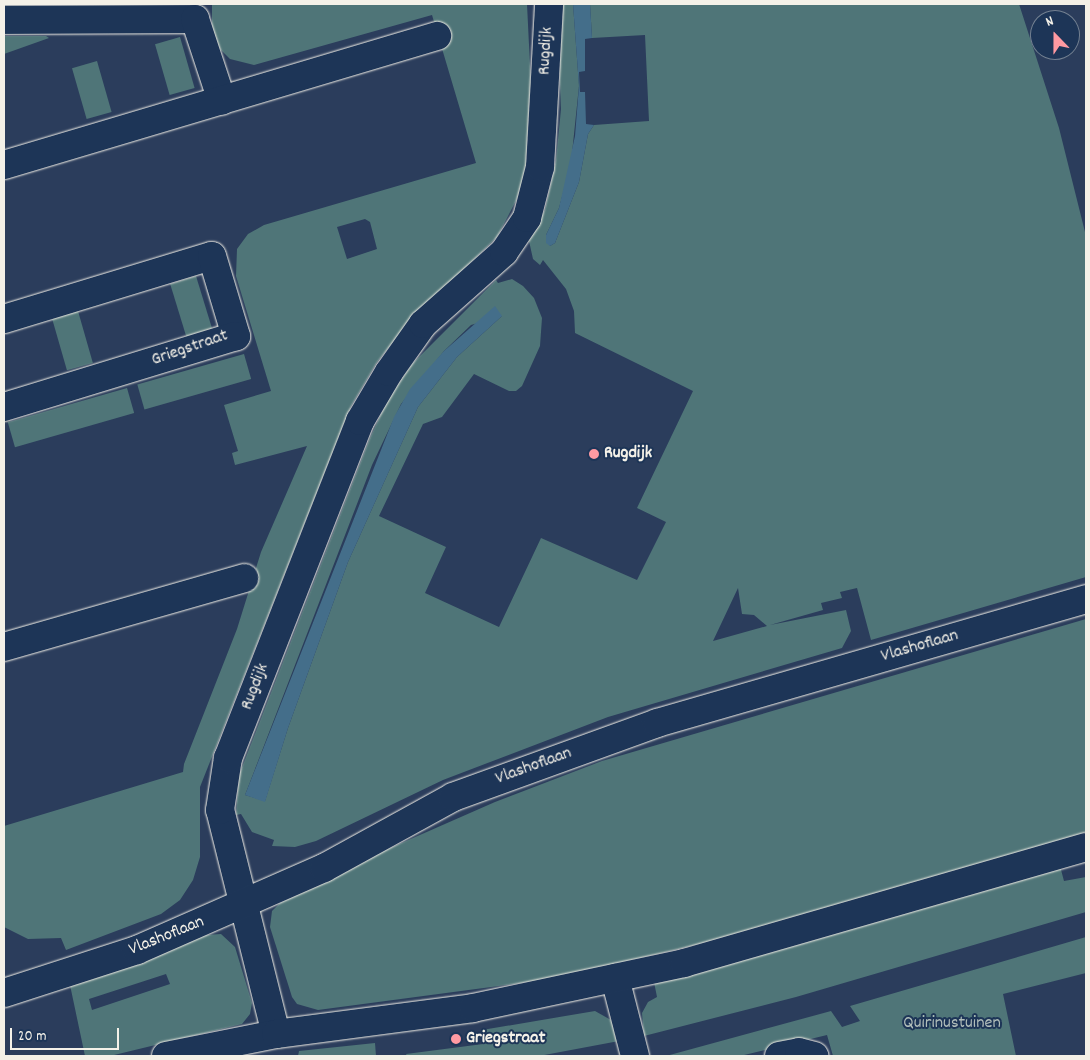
<!DOCTYPE html>
<style>
body{margin:0}
#map{position:relative;width:1090px;height:1060px;overflow:hidden;background:#2b3d5c;font-family:Dekko,sans-serif}
div>[style]{position:absolute}
.green>*{inset:0;background:#4f7578;transform-origin:0 0}
.water>*{inset:0;background:#446e8a}
.roads{filter:drop-shadow(0 0 1px #f4f1e8) drop-shadow(0 0 1px #f4f1e8)}
.street>*{height:28px;margin:-14px;padding:0 14px;transform-origin:14px;border-radius:14px;background:#1d3557}
.secondary>*{height:28px;margin:-14px;padding:0 14px;transform-origin:14px;border-radius:14px;background:#1d3557}
.dots>*{width:14px;height:14px;translate:-50% -50%;box-sizing:border-box;border:2px solid #1d3557;border-radius:50%}
span{translate:-50% -50%;white-space:nowrap;text-align:center;line-height:1.15;-webkit-text-stroke:4px #1d3557;paint-order:stroke}
.street-label{font-size:18px;color:#f4f1e8}
.poi-label{font-size:18px;color:#f4f1e8;font-weight:700}
.left{translate:0 -50%;text-align:left}
.park-label{font-size:18px;color:#b2bfbb}
.frame{position:absolute;inset:0;border:5px solid #f4f1e8;pointer-events:none}
.north{position:absolute;left:1030px;top:10px;width:50px;height:50px;box-sizing:border-box;background:#1d3557;border:1px solid #738091;border-radius:50%;rotate:338deg;font-size:14px;font-weight:700;line-height:20px;text-align:center;color:#f4f1e8}
.north::after{content:'';display:block;margin:auto;width:18px;height:22px;background:#ff9aa2;clip-path:polygon(50% 0,100% 100%,50% 72%,0 100%)}
.scale{position:absolute;left:10px;top:1028px;width:109px;height:22px;box-sizing:border-box;border:2px solid #f4f1e8;border-top:0;padding-left:6px;font-size:15px;line-height:18px;white-space:nowrap;color:#f4f1e8;-webkit-text-stroke:4px #1d3557;paint-order:stroke}
</style>
<div id="map">
<div class="green">
<i style="clip-path:polygon(evenodd,212px 4px,527px 4px,531px 86px,526px 164px,519px 195px,497px 237px,410px 321px,377px 362px,351px 406px,200px 787px,200px 857px,193px 880px,180px 900px,161px 914px,66px 950px,61px 938px,28px 939px,4px 927px,4px 826px,183px 772px,184px 764px,237px 629px,261px 552px,307px 446px,235px 465px,232px 453px,238px 451px,224px 405px,271px 391px,236px 276px,237px 249px,248px 234px,264px 225px,476px 163px,432px 15px,254px 65px,230px 59px,218px 47px,212px 31px,212px 4px,365px 219px,370px 222px,377px 249px,347px 259px,337px 227px,365px 219px)"></i>
<i style="clip-path:polygon(evenodd,557px 4px,573px 4px,579px 86px,571px 163px,559px 208px,546px 235px,550px 246px,555px 243px,579px 182px,588px 134px,594px 125px,649px 121px,645px 35px,592px 38px,590px 4px,1019px 4px,1059px 128px,1086px 236px,1086px 577px,871px 640px,857px 588px,840px 592px,842px 598px,821px 603px,823px 610px,770px 625px,846px 610px,851px 631px,842px 648px,608px 717px,443px 780px,316px 841px,295px 847px,272px 846px,274px 840px,252px 832px,241px 814px,236px 815px,239px 775px,370px 438px,388px 399px,412px 364px,496px 280px,498px 283px,512px 279px,523px 286px,534px 298px,542px 318px,540px 346px,522px 386px,516px 391px,509px 391px,474px 374px,442px 417px,423px 424px,379px 516px,446px 547px,425px 593px,499px 627px,541px 538px,637px 580px,666px 522px,637px 508px,693px 391px,575px 333px,574px 311px,566px 289px,543px 260px,540px 265px,533px 259px,529px 241px,545px 210px,556px 160px,561px 109px,557px 4px,502px 316px,457px 357px,418px 407px,348px 562px,288px 728px,265px 801px,245px 795px,372px 465px,401px 404px,444px 351px,471px 325px,502px 316px,557px 4px,738px 588px,742px 614px,754px 615px,767px 626px,713px 641px,738px 588px)"></i>
<i style="clip-path:polygon(4px 36px,46px 36px,49px 38px,4px 54px)"></i>
<i style="left:180px;top:37px;width:53px;height:26px;rotate:74deg"></i>
<i style="left:97px;top:61px;width:53px;height:26px;rotate:74deg"></i>
<i style="left:196px;top:276px;width:55px;height:27px;rotate:73deg"></i>
<i style="left:78px;top:311px;width:54px;height:27px;rotate:74deg"></i>
<i style="left:244px;top:354px;width:26px;height:111px;rotate:74deg"></i>
<i style="left:127px;top:388px;width:26px;height:124px;rotate:74deg"></i>
<i style="clip-path:polygon(1086px 619px,1086px 834px,729px 937px,551px 979px,318px 1010px,297px 1004px,292px 997px,270px 927px,272px 911px,280px 903px,388px 849px,495px 802px,602px 761px)"></i>
<i style="clip-path:polygon(1060px 866px,1064px 881px,1086px 877px,1086px 912px,796px 997px,644px 1036px,642px 1013px,648px 1002px,657px 997px,654px 982px)"></i>
<i style="clip-path:polygon(evenodd,221px 934px,235px 947px,252px 1003px,250px 1014px,242px 1024px,110px 1056px,85px 1056px,70px 985px,206px 935px,221px 934px,166px 974px,170px 984px,92px 1010px,89px 999px,166px 974px)"></i>
<i style="clip-path:polygon(1086px 937px,1086px 973px,1003px 994px,1016px 1056px,833px 1056px,827px 1035px,740px 1056px,666px 1056px,831px 1011px,842px 1027px,860px 1021px,850px 1006px)"></i>
<i style="clip-path:polygon(595px 1011px,611px 1020px,619px 1041px,539px 1056px,407px 1056px,406px 1054px,483px 1044px,482px 1030px)"></i>
<i style="clip-path:polygon(375px 1043px,376px 1056px,298px 1056px,299px 1051px)"></i>
</div>
<div class="water">
<i style="clip-path:polygon(573px 4px,590px 4px,592px 38px,585px 39px,585px 71px,579px 72px,580px 92px,585px 92px,586px 124px,594px 125px,588px 134px,579px 182px,555px 243px,550px 246px,546px 243px,546px 235px,559px 208px,575px 136px,579px 86px)"></i>
<i style="clip-path:polygon(495px 306px,502px 316px,457px 357px,418px 407px,348px 562px,288px 728px,265px 802px,245px 795px,394px 417px,410px 389px,444px 351px)"></i>
</div>
<div class="roads">
<div class="street">
<i style="left:4px;top:20px;width:191px;rotate:-0.3deg"></i>
<i style="left:195px;top:19px;width:86px;rotate:71.8deg"></i>
<i style="left:4px;top:165px;width:452px;rotate:-16.6deg"></i>
<i style="left:4px;top:319px;width:217px;rotate:-16.9deg"></i>
<i style="left:212px;top:256px;width:84px;rotate:73.3deg"></i>
<i style="left:236px;top:336px;width:243px;rotate:163deg"></i>
<i style="left:4px;top:647px;width:250px;rotate:-16deg"></i>
<i style="left:615px;top:978px;width:81px;rotate:75.6deg"></i>
<i style="left:276px;top:1034px;width:231px;rotate:-104deg"></i>
<i style="left:220px;top:810px;width:53px;rotate:-81.3deg"></i>
<i style="left:228px;top:758px;width:362px;rotate:-68.6deg"></i>
<i style="left:360px;top:421px;width:57px;rotate:-59.4deg"></i>
<i style="left:389px;top:372px;width:59px;rotate:-54.7deg"></i>
<i style="left:423px;top:324px;width:108px;rotate:-41.6deg"></i>
<i style="left:504px;top:252px;width:41px;rotate:-55.9deg"></i>
<i style="left:527px;top:218px;width:53px;rotate:-75.7deg"></i>
<i style="left:540px;top:167px;width:163px;rotate:-86.8deg"></i>
<i style="left:779px;top:1056px;width:20px;rotate:-11deg"></i>
<i style="left:799px;top:1052px;width:16px;rotate:15deg"></i>
</div>
<div class="secondary">
<i style="left:4px;top:993px;width:140px;rotate:-17.9deg"></i>
<i style="left:137px;top:950px;width:204px;rotate:-23.7deg"></i>
<i style="left:324px;top:868px;width:147px;rotate:-28.8deg"></i>
<i style="left:453px;top:797px;width:217px;rotate:-19.9deg"></i>
<i style="left:657px;top:723px;width:447px;rotate:-16.1deg"></i>
<i style="left:166px;top:1056px;width:112px;rotate:-11.3deg"></i>
<i style="left:276px;top:1034px;width:199px;rotate:-7.5deg"></i>
<i style="left:473px;top:1008px;width:216px;rotate:-12deg"></i>
<i style="left:684px;top:963px;width:418px;rotate:-16.1deg"></i>
</div>
</div>
<div class="dots">
<i style="left:594px;top:454px;background:#ff9aa2"></i>
<i style="left:456px;top:1039px;background:#ff9aa2"></i>
</div>
<div class="street-label">
<span style="left:547px;top:51px;rotate:-87deg">Rugdijk</span>
<span style="left:190px;top:349px;rotate:-19deg">Griegstraat</span>
<span style="left:920px;top:647px;rotate:-16deg">Vlashoflaan</span>
<span style="left:256px;top:687px;rotate:-69deg">Rugdijk</span>
<span style="left:534px;top:767px;rotate:-20deg">Vlashoflaan</span>
<span style="left:167px;top:937px;rotate:-22deg">Vlashoflaan</span>
</div>
<div class="poi-label">
<span class="left" style="left:604px;top:454px">Rugdijk</span>
<span class="left" style="left:466px;top:1039px">Griegstraat</span>
</div>
<div class="park-label">
<span style="left:952px;top:1024px">Quirinustuinen</span>
</div>
<div class="frame"></div>
<div class="north">N</div>
<div class="scale">20 m</div>
</div>
